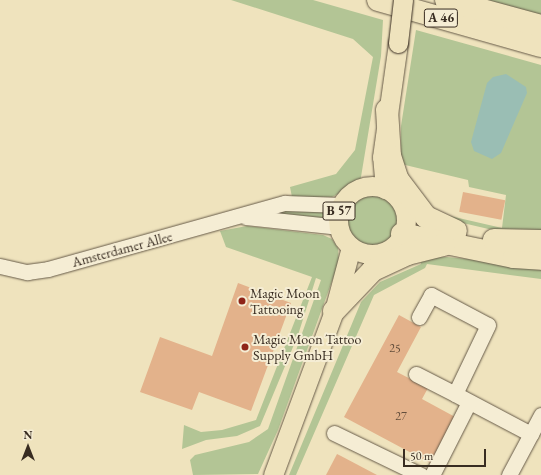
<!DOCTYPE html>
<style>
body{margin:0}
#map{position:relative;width:541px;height:475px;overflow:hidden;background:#efe3bd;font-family:"EB Garamond",serif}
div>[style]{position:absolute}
.green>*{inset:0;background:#b3c595}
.round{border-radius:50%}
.water>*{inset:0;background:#9abeb4}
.building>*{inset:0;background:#e3b28b;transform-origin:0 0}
.roads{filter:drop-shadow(0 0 1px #665a48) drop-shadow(0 0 1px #665a48)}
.minor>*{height:15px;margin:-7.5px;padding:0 7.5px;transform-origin:7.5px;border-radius:7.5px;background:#f5edd4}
.major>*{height:19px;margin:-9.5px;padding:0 9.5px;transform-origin:9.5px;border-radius:9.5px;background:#efe3bd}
.major>.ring{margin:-9.5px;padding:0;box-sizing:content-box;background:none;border:19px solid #efe3bd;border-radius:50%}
.highway>*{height:22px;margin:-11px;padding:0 11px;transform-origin:11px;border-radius:11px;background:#efe3bd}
.bridges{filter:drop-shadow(0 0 1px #382c21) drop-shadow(0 0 1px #382c21)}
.major-bridge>*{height:19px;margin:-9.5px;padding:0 9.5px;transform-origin:9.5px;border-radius:9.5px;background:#efe3bd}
.dots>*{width:11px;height:11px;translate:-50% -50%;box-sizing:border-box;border:2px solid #f5edd4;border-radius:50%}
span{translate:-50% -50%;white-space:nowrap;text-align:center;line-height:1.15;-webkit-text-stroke:4px #f5edd4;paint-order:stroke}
.number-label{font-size:12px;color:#634e3c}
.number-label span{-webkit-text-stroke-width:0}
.shield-label span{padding:1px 3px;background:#f5edd4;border:1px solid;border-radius:3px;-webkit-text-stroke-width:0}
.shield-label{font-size:13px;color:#382c21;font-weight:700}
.street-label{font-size:14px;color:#382c21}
.poi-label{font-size:14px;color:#382c21}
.left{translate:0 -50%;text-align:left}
.north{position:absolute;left:8px;top:427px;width:40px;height:40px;-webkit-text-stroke:3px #f5edd4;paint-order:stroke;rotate:0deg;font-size:11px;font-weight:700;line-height:16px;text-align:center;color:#382c21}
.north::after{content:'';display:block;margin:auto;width:14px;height:18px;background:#382c21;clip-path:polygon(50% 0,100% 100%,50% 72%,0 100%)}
.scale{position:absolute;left:403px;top:449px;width:83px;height:18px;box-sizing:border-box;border:2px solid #382c21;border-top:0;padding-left:5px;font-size:12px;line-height:14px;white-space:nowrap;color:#382c21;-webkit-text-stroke:3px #f5edd4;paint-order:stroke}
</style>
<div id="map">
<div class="green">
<i style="clip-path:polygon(231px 0,313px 0,383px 20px,381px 56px,360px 183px,332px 197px,292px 197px,290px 187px,336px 174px,355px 150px,373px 57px,353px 39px)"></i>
<i style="clip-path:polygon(485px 0,541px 0,541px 16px)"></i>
<i style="clip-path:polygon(416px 30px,541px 65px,541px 234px,510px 234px,437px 217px,437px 213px,502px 228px,506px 195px,469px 187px,468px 180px,401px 164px,401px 126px)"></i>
<i class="round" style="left:344px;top:193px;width:54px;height:54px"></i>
<i style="clip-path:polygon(285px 208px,333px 209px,331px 223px,261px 214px)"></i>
<i style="clip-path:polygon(247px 226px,323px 235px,332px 239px,338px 248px,339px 262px,278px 430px,258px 474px,193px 475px,190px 460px,195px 455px,249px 442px,268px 429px,321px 280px,316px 278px,298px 335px,260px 426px,237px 436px,206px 440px,182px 449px,184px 425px,201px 432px,222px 430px,256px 420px,312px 277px,226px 247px,220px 231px)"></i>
<i style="clip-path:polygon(447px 257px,541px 266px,541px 279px,427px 264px,425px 268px,374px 295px,296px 475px,289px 475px,361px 302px,380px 282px,421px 264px,420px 258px)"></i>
</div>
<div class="water">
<i style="clip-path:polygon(506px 74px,526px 87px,527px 93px,501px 153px,492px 159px,474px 151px,471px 142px,487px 83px,493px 77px)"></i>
</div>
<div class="building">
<i style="left:463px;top:192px;width:43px;height:20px;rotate:11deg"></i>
<i style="clip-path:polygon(238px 283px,291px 303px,251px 411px,199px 392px,192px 410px,140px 392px,160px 337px,212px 356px)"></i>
<i style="clip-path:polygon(399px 315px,421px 327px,397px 372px,428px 388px,422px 399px,457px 418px,432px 464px,344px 417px)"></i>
<i style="clip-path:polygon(337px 454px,341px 456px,377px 475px,326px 475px)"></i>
</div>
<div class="roads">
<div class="minor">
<i style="left:246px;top:217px;width:94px;rotate:6.1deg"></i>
<i style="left:0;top:266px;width:28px;rotate:13deg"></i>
<i style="left:27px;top:272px;width:21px;rotate:-8deg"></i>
<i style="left:48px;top:269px;width:246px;rotate:-15.6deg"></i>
<i style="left:285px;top:203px;width:57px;rotate:2deg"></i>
<i style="left:419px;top:317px;width:25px;rotate:-61deg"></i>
<i style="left:431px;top:295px;width:64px;rotate:27.8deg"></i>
<i style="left:488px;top:325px;width:76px;rotate:115.6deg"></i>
<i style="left:455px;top:394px;width:86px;rotate:27.8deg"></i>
<i style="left:416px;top:374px;width:44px;rotate:27.1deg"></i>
<i style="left:334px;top:433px;width:97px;rotate:25.8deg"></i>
<i style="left:432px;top:475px;width:82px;rotate:-63.1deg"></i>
<i style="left:509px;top:475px;width:68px;rotate:-61.9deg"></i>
</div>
<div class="major">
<i class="ring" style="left:338px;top:186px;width:49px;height:49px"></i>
<i style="left:385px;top:189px;width:32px;rotate:-95deg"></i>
<i style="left:382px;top:157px;width:115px;rotate:-82deg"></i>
<i style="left:273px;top:475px;width:175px;rotate:-69.6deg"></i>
<i style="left:334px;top:311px;width:66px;rotate:-75.1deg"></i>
</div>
<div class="highway">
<i style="left:378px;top:0;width:169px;rotate:15.8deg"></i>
<i style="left:446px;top:0;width:98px;rotate:15.3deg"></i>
<i style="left:387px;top:110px;width:46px;rotate:86.3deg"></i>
<i style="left:390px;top:156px;width:25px;rotate:72deg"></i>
<i style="left:398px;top:180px;width:46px;rotate:52.9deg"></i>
<i style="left:426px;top:217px;width:33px;rotate:25deg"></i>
<i style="left:402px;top:234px;width:114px;rotate:11.6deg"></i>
<i style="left:514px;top:257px;width:27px;rotate:4deg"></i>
<i style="left:494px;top:240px;width:47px;rotate:1.2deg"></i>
<i style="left:334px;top:311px;width:57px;rotate:-46.4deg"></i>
<i style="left:373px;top:270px;width:38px;rotate:-25deg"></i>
<i style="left:407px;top:254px;width:38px;rotate:-14deg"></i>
</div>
</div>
<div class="bridges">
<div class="major-bridge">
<i style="left:398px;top:43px;width:43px;rotate:-83.4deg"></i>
</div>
</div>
<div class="dots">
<i style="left:242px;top:301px;background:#8f2418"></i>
<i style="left:245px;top:347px;background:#8f2418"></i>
</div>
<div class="number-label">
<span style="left:395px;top:349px">25</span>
<span style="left:401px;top:417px">27</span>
</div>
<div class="shield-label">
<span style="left:441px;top:18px">A 46</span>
<span style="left:339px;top:211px">B 57</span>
</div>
<div class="street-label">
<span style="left:122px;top:249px;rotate:-15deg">Amsterdamer Allee</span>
</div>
<div class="poi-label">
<span class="left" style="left:250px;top:301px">Magic Moon<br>Tattooing</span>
<span class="left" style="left:253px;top:347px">Magic Moon Tattoo<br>Supply GmbH</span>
</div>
<div class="north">N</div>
<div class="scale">50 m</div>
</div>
